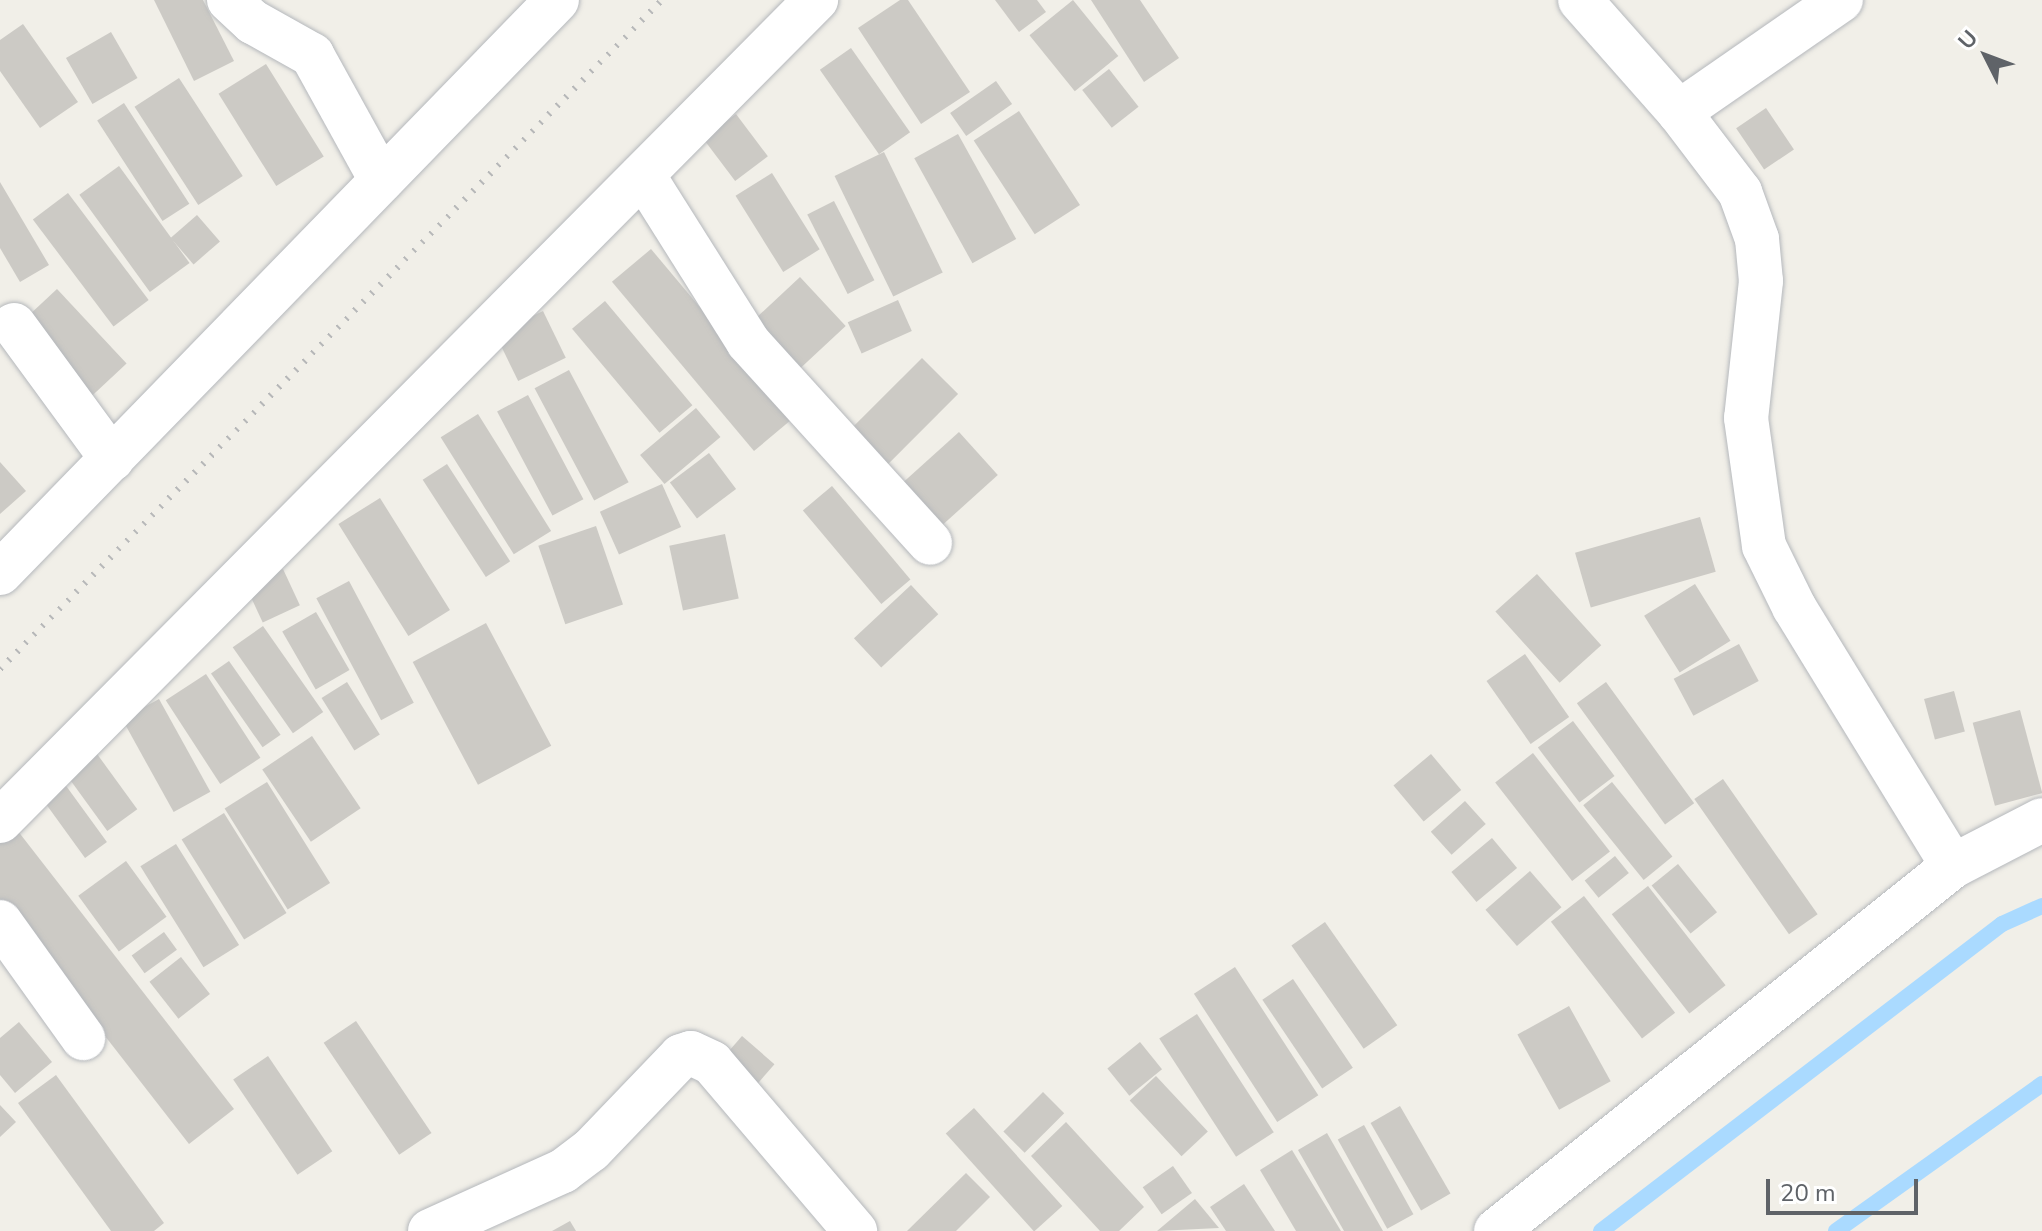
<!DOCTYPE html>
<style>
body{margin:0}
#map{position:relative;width:2042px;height:1231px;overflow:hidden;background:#f1efe8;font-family:"Nunito Sans",sans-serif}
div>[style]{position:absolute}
.stream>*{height:16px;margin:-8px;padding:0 8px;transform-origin:8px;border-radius:8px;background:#aadaff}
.building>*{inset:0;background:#cccac5;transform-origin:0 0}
.roads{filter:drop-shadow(0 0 2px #b5b8bc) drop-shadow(0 0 2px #b5b8bc)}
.street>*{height:44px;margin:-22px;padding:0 22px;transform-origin:22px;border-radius:22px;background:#fff}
.rail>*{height:6px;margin-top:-3px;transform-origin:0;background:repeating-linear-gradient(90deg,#b6b7b8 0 2px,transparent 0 12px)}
span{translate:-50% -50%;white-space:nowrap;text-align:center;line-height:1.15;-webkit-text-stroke:6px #fff;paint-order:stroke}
.north{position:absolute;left:1946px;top:16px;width:80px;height:80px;-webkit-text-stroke:6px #fff;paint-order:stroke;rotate:312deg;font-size:22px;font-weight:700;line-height:32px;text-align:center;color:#5f6368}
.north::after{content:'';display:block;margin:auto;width:28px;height:36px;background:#5f6368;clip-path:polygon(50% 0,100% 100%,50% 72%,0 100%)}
.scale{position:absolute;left:1766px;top:1179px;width:152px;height:36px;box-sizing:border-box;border:4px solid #5f6368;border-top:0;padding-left:10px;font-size:24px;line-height:28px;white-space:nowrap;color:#5f6368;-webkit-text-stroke:6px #fff;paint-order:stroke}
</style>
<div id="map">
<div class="stream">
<i style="left:1601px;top:1231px;width:505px;rotate:-37.44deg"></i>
<i style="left:2002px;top:924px;width:44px;rotate:-24.2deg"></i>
<i style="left:1836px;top:1231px;width:253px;rotate:-35.5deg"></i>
</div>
<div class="building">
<i style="clip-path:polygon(154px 0,203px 0,234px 61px,194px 81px)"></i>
<i style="clip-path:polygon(900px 0,908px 0,970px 92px,921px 124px,858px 28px)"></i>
<i style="clip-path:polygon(995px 0,1037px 0,1046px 12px,1019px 32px)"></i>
<i style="left:1073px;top:0;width:72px;height:56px;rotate:51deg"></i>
<i style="clip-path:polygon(1091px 0,1140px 0,1179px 58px,1144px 82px)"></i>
<i style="clip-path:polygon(23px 24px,78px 102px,40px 128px,0 71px,0 40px)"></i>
<i style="left:111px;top:32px;width:53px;height:52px;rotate:60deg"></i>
<i style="left:851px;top:48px;width:103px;height:38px;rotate:55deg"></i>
<i style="left:266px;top:64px;width:109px;height:56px;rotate:58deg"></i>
<i style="left:1109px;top:69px;width:48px;height:34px;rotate:52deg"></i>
<i style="left:179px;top:78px;width:117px;height:53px;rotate:57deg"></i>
<i style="left:996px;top:81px;width:28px;height:56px;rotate:55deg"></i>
<i style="left:124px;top:103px;width:120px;height:32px;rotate:57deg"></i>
<i style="left:1766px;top:108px;width:50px;height:36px;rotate:56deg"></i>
<i style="left:1019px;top:111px;width:112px;height:54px;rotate:57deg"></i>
<i style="left:736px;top:114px;width:53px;height:41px;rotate:53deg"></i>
<i style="left:958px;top:134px;width:120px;height:50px;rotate:61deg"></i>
<i style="left:884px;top:152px;width:134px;height:55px;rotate:64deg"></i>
<i style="left:119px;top:166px;width:120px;height:49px;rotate:54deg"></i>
<i style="left:772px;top:173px;width:90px;height:43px;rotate:58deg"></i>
<i style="clip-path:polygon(0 182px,49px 265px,20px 282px,0 248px)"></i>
<i style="left:68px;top:193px;width:134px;height:44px;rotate:53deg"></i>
<i style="left:834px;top:201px;width:89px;height:30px;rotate:63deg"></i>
<i style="left:197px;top:215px;width:35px;height:35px;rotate:49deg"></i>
<i style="left:651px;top:249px;width:221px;height:51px;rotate:50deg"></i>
<i style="left:800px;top:277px;width:67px;height:72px;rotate:47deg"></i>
<i style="left:57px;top:289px;width:102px;height:52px;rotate:47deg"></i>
<i style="left:898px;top:300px;width:34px;height:55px;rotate:66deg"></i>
<i style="left:605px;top:301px;width:136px;height:43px;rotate:50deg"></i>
<i style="left:543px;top:311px;width:52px;height:53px;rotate:64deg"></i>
<i style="left:922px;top:358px;width:51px;height:114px;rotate:45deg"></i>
<i style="left:569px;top:370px;width:127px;height:39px;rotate:62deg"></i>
<i style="left:528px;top:395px;width:118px;height:35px;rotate:62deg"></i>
<i style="left:696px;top:408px;width:38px;height:73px;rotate:50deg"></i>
<i style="left:478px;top:414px;width:138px;height:44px;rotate:58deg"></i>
<i style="left:959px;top:432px;width:58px;height:91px;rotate:48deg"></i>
<i style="left:709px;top:453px;width:45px;height:49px;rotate:53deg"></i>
<i style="clip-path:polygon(0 462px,26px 491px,0 514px)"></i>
<i style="left:447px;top:464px;width:116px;height:29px;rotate:57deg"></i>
<i style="left:662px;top:484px;width:47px;height:68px;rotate:66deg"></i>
<i style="left:832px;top:486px;width:122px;height:38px;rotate:50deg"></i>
<i style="left:380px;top:498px;width:132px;height:49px;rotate:58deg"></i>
<i style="left:1700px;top:517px;width:57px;height:130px;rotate:74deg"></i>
<i style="left:596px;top:526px;width:83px;height:61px;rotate:71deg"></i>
<i style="left:725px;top:534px;width:66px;height:57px;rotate:78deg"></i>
<i style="left:283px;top:569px;width:40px;height:41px;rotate:65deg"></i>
<i style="left:1537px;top:574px;width:96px;height:56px;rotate:48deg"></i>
<i style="left:349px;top:581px;width:138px;height:37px;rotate:62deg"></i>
<i style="left:1695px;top:584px;width:67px;height:60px;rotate:58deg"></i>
<i style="left:911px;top:585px;width:40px;height:78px;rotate:47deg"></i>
<i style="left:316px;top:612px;width:67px;height:39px;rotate:60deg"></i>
<i style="left:486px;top:623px;width:139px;height:83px;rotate:62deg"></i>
<i style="left:263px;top:626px;width:105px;height:37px;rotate:55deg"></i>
<i style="left:1739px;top:644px;width:42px;height:74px;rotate:62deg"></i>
<i style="left:1525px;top:654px;width:77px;height:47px;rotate:55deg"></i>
<i style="left:229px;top:661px;width:90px;height:22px;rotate:55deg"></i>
<i style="left:206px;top:674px;width:100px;height:48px;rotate:57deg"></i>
<i style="left:347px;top:682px;width:62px;height:30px;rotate:58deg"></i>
<i style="left:1606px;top:682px;width:150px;height:36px;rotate:54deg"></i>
<i style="left:1954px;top:691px;width:42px;height:31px;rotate:75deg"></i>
<i style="left:159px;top:699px;width:106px;height:42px;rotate:61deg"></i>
<i style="left:2020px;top:710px;width:86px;height:49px;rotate:75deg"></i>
<i style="left:1573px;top:721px;width:69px;height:44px;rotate:53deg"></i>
<i style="left:312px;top:736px;width:87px;height:60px;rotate:56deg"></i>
<i style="left:92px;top:747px;width:77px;height:37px;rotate:54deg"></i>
<i style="left:1533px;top:753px;width:125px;height:48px;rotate:52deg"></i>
<i style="left:1431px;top:754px;width:47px;height:49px;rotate:50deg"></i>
<i style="left:1723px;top:779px;width:165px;height:35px;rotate:55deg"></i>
<i style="left:267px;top:782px;width:119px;height:50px;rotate:58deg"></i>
<i style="left:1612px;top:782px;width:96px;height:37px;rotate:51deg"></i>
<i style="left:64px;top:783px;width:73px;height:27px;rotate:54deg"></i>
<i style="left:1465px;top:801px;width:31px;height:46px;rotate:48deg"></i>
<i style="left:224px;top:813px;width:118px;height:50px;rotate:58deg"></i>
<i style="clip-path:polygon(14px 826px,234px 1109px,189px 1144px,0 901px,0 837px)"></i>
<i style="left:1492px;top:838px;width:39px;height:53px;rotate:50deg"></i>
<i style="left:176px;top:844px;width:119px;height:42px;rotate:58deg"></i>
<i style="left:1615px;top:856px;width:22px;height:39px;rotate:51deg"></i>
<i style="left:126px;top:861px;width:69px;height:59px;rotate:54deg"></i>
<i style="left:1678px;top:864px;width:62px;height:34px;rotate:51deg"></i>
<i style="left:1530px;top:871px;width:48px;height:59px;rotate:49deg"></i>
<i style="left:1648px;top:886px;width:126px;height:46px;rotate:52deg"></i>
<i style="left:1584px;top:896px;width:148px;height:42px;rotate:52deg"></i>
<i style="left:1325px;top:922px;width:126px;height:41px;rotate:55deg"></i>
<i style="left:164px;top:932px;width:22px;height:40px;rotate:54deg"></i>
<i style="left:181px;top:957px;width:47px;height:40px;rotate:52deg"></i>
<i style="left:1235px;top:967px;width:153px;height:49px;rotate:57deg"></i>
<i style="left:1293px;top:979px;width:107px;height:37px;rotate:56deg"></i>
<i style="left:1569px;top:1006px;width:86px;height:59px;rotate:61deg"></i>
<i style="left:1197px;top:1014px;width:141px;height:45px;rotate:57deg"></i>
<i style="left:356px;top:1021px;width:135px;height:39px;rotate:56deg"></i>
<i style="clip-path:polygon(19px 1022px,52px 1062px,15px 1093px,0 1075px,0 1038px)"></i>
<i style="left:742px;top:1036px;width:43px;height:36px;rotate:41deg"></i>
<i style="left:1140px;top:1042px;width:35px;height:42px;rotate:51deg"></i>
<i style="left:268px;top:1056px;width:115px;height:42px;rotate:56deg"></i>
<i style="clip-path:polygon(56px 1075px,164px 1223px,154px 1231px,111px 1231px,18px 1103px)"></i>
<i style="left:1156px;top:1076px;width:76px;height:36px;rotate:47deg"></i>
<i style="left:1043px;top:1092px;width:30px;height:56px;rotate:45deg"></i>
<i style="clip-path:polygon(0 1105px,16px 1122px,0 1137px)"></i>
<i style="left:1400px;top:1106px;width:101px;height:34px;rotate:60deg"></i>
<i style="left:974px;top:1108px;width:132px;height:38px;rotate:48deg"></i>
<i style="clip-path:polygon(1066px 1122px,1144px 1207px,1119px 1231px,1100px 1231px,1031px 1156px)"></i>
<i style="left:1364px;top:1125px;width:102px;height:30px;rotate:61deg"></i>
<i style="clip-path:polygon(1327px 1133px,1383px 1231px,1344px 1231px,1298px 1150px)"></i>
<i style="clip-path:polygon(1292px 1150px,1341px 1231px,1296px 1231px,1260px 1170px)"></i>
<i style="left:1173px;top:1166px;width:33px;height:37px;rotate:55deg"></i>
<i style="clip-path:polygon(966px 1173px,990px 1197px,956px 1231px,907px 1231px)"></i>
<i style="clip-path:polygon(1244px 1184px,1275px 1231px,1226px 1231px,1210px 1207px)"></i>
<i style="clip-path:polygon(1195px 1199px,1219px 1228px,1157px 1231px)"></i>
<i style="clip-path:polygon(570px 1221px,576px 1231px,552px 1231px)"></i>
</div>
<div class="roads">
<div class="street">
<i style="left:229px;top:0;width:33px;rotate:43deg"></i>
<i style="left:253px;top:22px;width:68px;rotate:29.2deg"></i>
<i style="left:312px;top:55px;width:143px;rotate:61.1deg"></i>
<i style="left:1580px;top:0;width:149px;rotate:48.5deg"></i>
<i style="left:1679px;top:112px;width:101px;rotate:52.7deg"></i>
<i style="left:1740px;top:192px;width:50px;rotate:70.1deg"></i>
<i style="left:1757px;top:239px;width:42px;rotate:84.6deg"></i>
<i style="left:1761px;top:281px;width:138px;rotate:96.2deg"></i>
<i style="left:1746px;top:418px;width:129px;rotate:82deg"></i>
<i style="left:1764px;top:546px;width:68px;rotate:63.8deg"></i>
<i style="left:1794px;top:607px;width:304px;rotate:58.5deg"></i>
<i style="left:1679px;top:112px;width:197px;rotate:-34.7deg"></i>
<i style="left:643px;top:175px;width:197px;rotate:57.8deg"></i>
<i style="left:748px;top:342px;width:271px;rotate:47.8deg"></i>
<i style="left:14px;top:325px;width:166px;rotate:53.8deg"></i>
<i style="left:0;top:573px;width:799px;rotate:-45.81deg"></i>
<i style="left:0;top:821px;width:1158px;rotate:-45.18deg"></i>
<i style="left:0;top:922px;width:143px;rotate:54.4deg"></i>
<i style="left:430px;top:1231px;width:146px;rotate:-24.3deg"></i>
<i style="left:563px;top:1171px;width:35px;rotate:-37deg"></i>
<i style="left:591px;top:1150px;width:130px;rotate:-46.2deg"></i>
<i style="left:681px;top:1056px;width:10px;rotate:-17deg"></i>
<i style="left:691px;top:1053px;width:23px;rotate:25deg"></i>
<i style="left:712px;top:1063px;width:221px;rotate:49.6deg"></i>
<i style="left:1496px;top:1231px;width:585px;rotate:-38.61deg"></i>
<i style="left:1953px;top:866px;width:100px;rotate:-27.3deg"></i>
</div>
</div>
<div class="rail">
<i style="left:0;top:669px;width:941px;rotate:-45.3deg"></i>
</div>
<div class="north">U</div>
<div class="scale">20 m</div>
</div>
